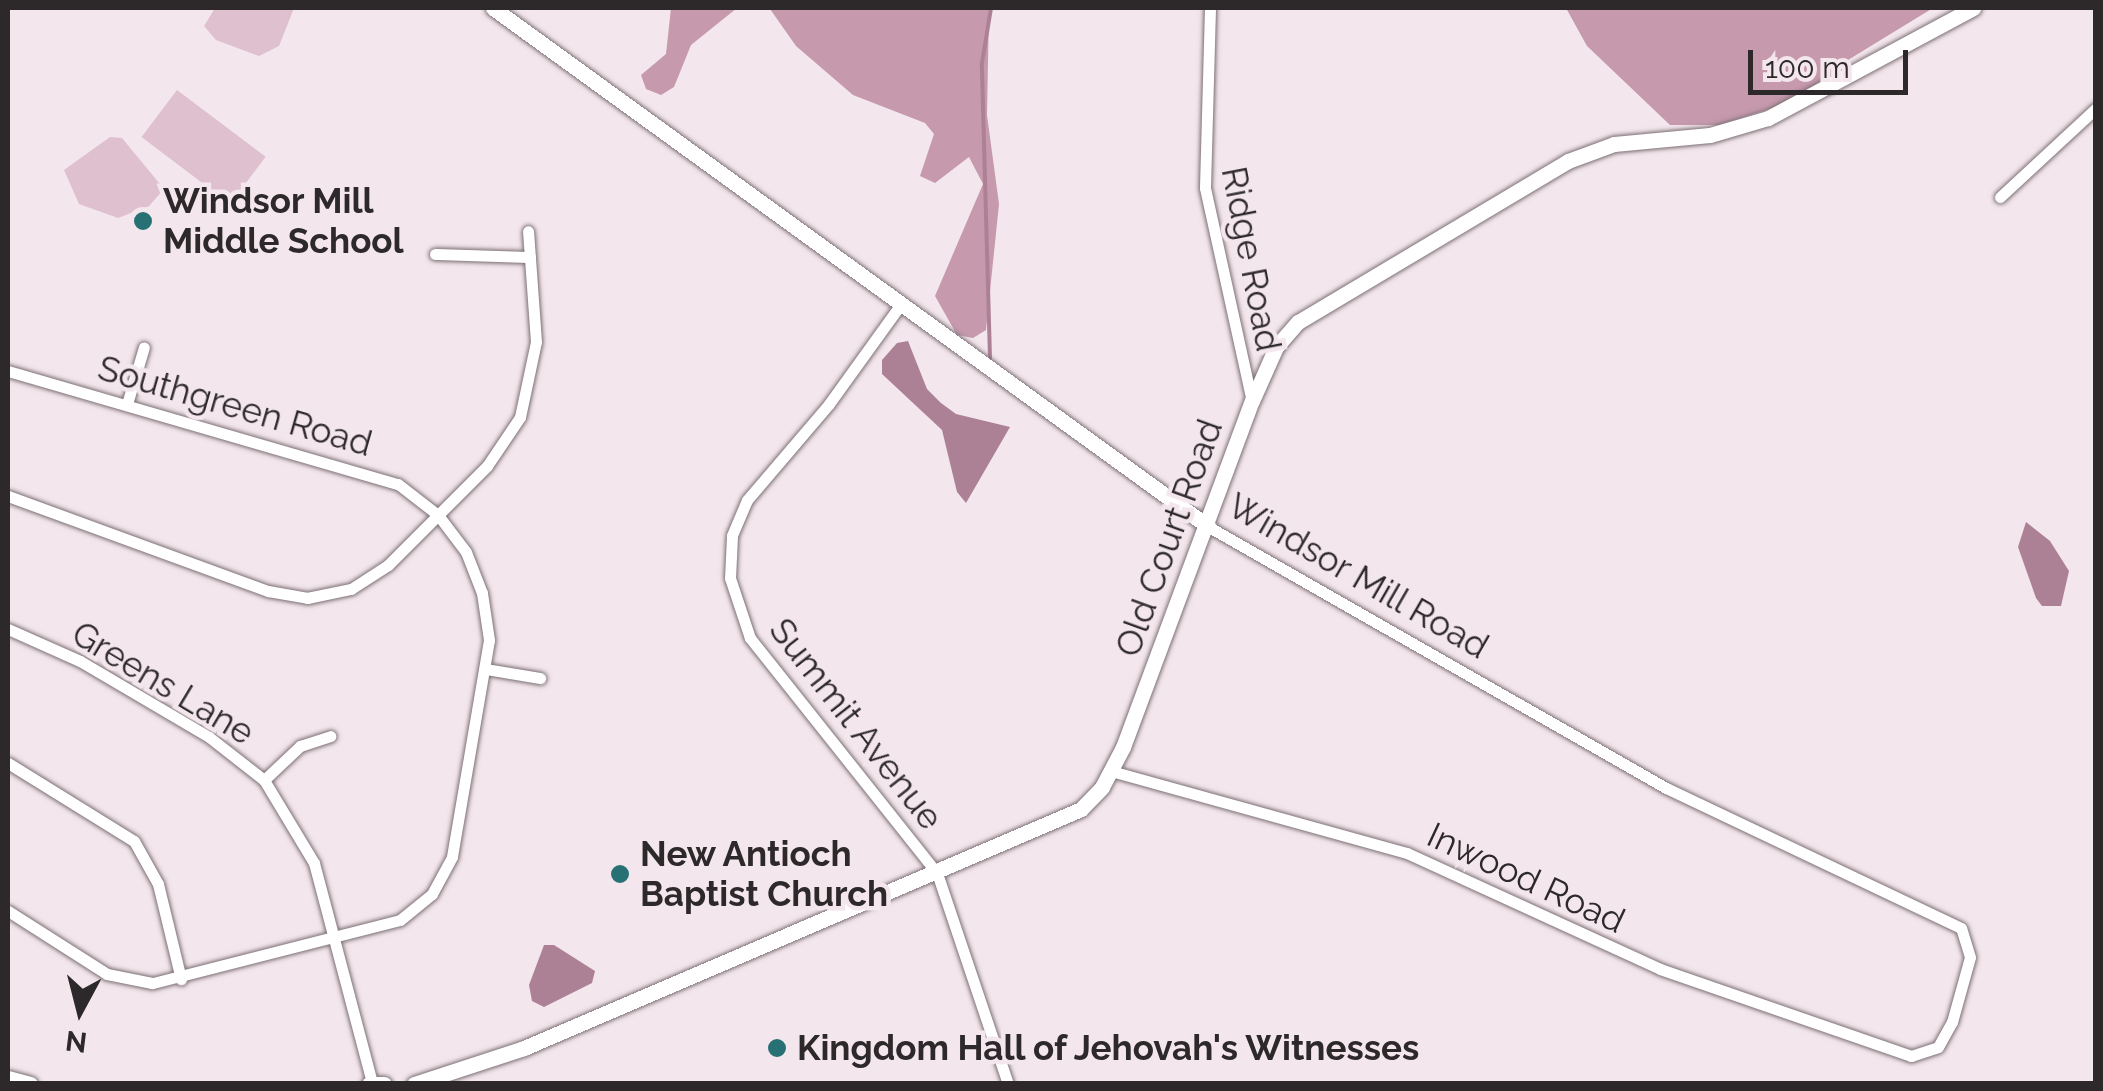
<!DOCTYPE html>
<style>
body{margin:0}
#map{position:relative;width:2103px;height:1091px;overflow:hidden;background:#f3e6ec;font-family:Raleway,sans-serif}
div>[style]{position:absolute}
.green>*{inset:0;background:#dfc0ce;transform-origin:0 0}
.forest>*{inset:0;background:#c699ad}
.water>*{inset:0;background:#ad8195}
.stream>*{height:4px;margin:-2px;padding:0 2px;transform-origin:2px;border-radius:2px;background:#ad8195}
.roads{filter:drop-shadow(0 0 2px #7c7075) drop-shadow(0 0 2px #7c7075)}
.street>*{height:11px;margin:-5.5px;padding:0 5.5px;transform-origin:5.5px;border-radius:5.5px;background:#fff}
.secondary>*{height:15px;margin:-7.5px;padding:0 7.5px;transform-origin:7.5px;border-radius:7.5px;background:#fff}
.dots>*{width:28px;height:28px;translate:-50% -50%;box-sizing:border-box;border:5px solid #f3e6ec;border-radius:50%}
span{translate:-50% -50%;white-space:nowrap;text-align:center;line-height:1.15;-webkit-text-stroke:9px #f3e6ec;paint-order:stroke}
.poi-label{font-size:35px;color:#2d282a;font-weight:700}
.left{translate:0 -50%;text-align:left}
.street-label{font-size:35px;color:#2d282a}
.frame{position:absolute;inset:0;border:10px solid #2d282a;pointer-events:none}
.north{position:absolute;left:30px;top:961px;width:100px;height:100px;-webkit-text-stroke:8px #f3e6ec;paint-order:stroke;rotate:187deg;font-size:28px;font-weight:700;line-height:40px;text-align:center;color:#2d282a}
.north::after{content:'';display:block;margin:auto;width:35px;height:45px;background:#2d282a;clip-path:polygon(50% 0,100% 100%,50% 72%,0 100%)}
.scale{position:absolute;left:1748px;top:50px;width:160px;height:45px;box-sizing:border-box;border:5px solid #2d282a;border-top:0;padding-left:12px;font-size:30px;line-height:35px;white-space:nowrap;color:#2d282a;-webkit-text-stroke:8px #f3e6ec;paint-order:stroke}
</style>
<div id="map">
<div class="green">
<i style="clip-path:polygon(215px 8px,294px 8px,279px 46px,259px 56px,216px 40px,204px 26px)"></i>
<i style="left:177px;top:90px;width:111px;height:59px;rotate:37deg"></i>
<i style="clip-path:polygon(110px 137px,122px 138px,164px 189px,149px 206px,118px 218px,79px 204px,64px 170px)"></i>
</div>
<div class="forest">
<i style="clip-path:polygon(671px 8px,737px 8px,691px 45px,674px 87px,661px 95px,646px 89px,641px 75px,666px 54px)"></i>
<i style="clip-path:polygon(746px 8px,989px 8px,987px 115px,999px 204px,986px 330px,973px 338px,957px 335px,935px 296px,983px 184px,969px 157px,935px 183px,920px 176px,934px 134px,925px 123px,853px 95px,796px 46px,770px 9px)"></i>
<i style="clip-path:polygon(1566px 8px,1933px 8px,1848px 60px,1811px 96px,1719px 125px,1670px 125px,1587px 46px)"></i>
</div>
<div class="water">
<i style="clip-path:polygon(908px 341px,927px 389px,941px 403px,956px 414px,1010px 427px,966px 503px,957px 492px,942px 430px,882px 374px,882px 360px,897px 343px)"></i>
<i style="clip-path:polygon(2026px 522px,2050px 541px,2069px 571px,2061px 606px,2042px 606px,2036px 598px,2018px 547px)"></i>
<i style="clip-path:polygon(544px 945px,554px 945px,595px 971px,592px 983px,544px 1007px,532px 1001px,529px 985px)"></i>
</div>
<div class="stream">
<i style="left:990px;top:358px;width:295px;rotate:-91.6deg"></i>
<i style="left:982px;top:63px;width:56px;rotate:-80.7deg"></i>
</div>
<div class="roads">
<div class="street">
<i style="left:1210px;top:8px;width:180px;rotate:91.6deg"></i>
<i style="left:1205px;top:188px;width:218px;rotate:77.6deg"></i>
<i style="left:2000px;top:197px;width:131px;rotate:-42.8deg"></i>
<i style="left:435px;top:254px;width:95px;rotate:1.8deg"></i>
<i style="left:901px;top:304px;width:123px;rotate:125.8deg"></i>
<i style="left:829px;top:404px;width:126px;rotate:130.5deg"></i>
<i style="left:747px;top:500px;width:39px;rotate:113deg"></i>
<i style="left:732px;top:536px;width:42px;rotate:92.7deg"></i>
<i style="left:730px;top:578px;width:63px;rotate:71.6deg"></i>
<i style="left:750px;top:638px;width:300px;rotate:51.5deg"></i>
<i style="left:937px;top:873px;width:223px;rotate:71.4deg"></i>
<i style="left:8px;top:371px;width:406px;rotate:16.2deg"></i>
<i style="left:398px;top:484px;width:51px;rotate:37.8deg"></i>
<i style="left:438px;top:515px;width:46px;rotate:52.9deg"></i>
<i style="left:466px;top:552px;width:44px;rotate:68.7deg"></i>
<i style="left:482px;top:593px;width:48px;rotate:81.5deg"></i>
<i style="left:489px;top:640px;width:220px;rotate:99.7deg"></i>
<i style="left:452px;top:857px;width:42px;rotate:118.4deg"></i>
<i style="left:432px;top:894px;width:41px;rotate:140.9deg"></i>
<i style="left:400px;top:920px;width:256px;rotate:165.7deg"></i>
<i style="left:152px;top:983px;width:46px;rotate:-168.7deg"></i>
<i style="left:107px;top:974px;width:117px;rotate:-147.5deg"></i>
<i style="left:127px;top:404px;width:59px;rotate:-73.4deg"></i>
<i style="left:8px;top:496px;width:277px;rotate:20.1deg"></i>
<i style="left:268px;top:591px;width:40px;rotate:10deg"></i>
<i style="left:307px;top:598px;width:45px;rotate:-11.6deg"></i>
<i style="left:351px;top:589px;width:44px;rotate:-33deg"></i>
<i style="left:388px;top:565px;width:140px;rotate:-45deg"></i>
<i style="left:487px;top:466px;width:59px;rotate:-56deg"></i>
<i style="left:520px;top:417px;width:77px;rotate:-78deg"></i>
<i style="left:536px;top:342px;width:111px;rotate:-94.1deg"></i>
<i style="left:8px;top:629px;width:79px;rotate:24deg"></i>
<i style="left:80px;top:661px;width:150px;rotate:30.5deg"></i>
<i style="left:209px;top:737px;width:70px;rotate:38deg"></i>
<i style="left:264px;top:780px;width:97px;rotate:58.9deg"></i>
<i style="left:314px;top:863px;width:227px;rotate:75.2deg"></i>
<i style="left:486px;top:669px;width:55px;rotate:9.5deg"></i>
<i style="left:8px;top:763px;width:148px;rotate:31.8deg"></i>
<i style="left:134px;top:841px;width:49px;rotate:60.8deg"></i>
<i style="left:158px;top:884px;width:98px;rotate:76.4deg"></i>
<i style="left:1111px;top:771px;width:307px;rotate:15.5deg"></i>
<i style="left:1407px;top:853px;width:278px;rotate:24.6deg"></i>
<i style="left:1660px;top:969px;width:266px;rotate:19.1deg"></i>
<i style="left:1911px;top:1056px;width:28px;rotate:-18deg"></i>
<i style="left:1938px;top:1047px;width:29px;rotate:-61deg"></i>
<i style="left:1952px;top:1022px;width:67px;rotate:-74.5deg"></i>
<i style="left:1970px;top:957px;width:30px;rotate:-107deg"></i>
<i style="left:1961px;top:928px;width:327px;rotate:-154.6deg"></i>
<i style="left:1666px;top:788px;width:526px;rotate:-150.27deg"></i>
<i style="left:264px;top:780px;width:50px;rotate:-43.4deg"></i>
<i style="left:300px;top:746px;width:32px;rotate:-18deg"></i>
</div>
<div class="secondary">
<i style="left:493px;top:8px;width:884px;rotate:35.94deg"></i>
<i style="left:8px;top:1078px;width:23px;rotate:15deg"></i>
<i style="left:369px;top:1084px;width:15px"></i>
<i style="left:414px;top:1084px;width:116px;rotate:-18.1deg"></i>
<i style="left:524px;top:1048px;width:606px;rotate:-23.22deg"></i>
<i style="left:1081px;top:809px;width:30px;rotate:-46deg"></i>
<i style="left:1102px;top:787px;width:45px;rotate:-62.3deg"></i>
<i style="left:1123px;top:747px;width:369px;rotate:-69.6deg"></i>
<i style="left:1252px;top:401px;width:59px;rotate:-66deg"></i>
<i style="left:1276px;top:347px;width:33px;rotate:-49deg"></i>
<i style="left:1298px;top:322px;width:314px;rotate:-30.8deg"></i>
<i style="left:1568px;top:161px;width:49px;rotate:-20.3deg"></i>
<i style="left:1614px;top:144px;width:96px;rotate:-5.4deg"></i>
<i style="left:1710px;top:135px;width:60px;rotate:-16.3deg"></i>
<i style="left:1768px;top:118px;width:233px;rotate:-28.2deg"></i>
</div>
</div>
<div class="dots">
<i style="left:143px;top:221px;background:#277175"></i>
<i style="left:620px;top:874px;background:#277175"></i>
<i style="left:777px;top:1048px;background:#277175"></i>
</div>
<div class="poi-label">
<span class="left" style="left:163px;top:221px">Windsor Mill<br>Middle School</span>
<span class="left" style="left:640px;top:874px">New Antioch<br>Baptist Church</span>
<span class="left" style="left:797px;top:1048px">Kingdom Hall of Jehovah's Witnesses</span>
</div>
<div class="street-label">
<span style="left:1251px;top:259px;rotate:79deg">Ridge Road</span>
<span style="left:235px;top:406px;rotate:16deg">Southgreen Road</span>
<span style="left:1169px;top:538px;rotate:-70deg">Old Court Road</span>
<span style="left:1358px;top:576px;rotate:30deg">Windsor Mill Road</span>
<span style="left:163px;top:683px;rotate:31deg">Greens Lane</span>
<span style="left:856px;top:724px;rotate:52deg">Summit Avenue</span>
<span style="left:1526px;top:878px;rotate:25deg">Inwood Road</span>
</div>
<div class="frame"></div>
<div class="north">N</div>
<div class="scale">100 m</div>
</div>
